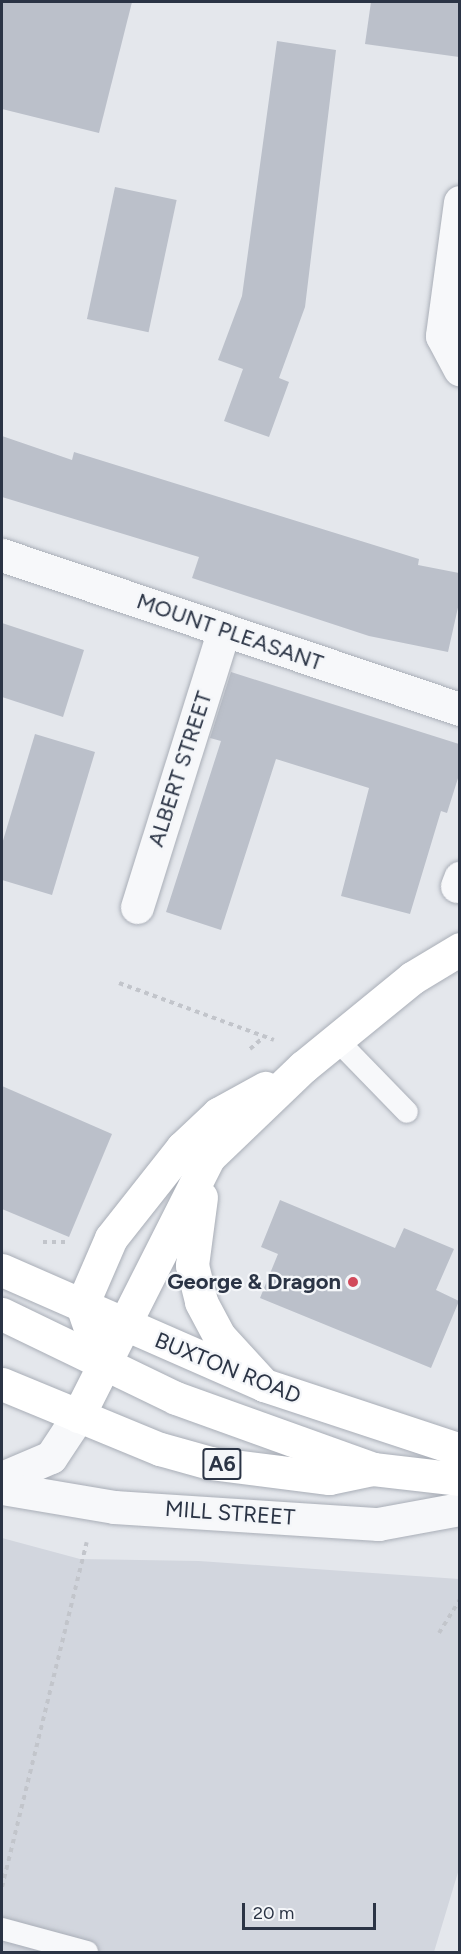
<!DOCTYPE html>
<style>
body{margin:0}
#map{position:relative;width:461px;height:1954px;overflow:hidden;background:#e4e7ec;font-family:Figtree,sans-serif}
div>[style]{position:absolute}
.built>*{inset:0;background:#d2d6de}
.building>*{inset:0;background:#bbc0ca;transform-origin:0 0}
.path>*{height:4px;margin-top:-2px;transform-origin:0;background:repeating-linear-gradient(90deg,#c2c5cb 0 4.5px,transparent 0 9px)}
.roads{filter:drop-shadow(0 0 2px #a9aeb7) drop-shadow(0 0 2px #a9aeb7)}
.lane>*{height:22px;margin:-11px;padding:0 11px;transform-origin:11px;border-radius:11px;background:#f7f8fa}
.street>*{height:33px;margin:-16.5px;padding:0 16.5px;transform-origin:16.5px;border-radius:16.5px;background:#f7f8fa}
.secondary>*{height:33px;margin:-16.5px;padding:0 16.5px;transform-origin:16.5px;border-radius:16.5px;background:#fff}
.highway>*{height:33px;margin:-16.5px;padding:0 16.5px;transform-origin:16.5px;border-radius:16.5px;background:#fff}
.dots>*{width:16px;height:16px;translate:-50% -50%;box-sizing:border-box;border:3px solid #f4f6f9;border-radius:50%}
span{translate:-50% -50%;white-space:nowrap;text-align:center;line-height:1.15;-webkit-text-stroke:4.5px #f4f6f9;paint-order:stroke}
.shield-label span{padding:2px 4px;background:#f4f6f9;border:2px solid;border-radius:4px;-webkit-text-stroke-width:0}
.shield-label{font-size:21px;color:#2b3445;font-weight:700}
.street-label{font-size:22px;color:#2b3445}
.poi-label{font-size:22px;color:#2b3445;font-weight:700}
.right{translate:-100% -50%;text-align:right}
.frame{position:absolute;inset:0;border:3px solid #2b3445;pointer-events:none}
.scale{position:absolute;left:242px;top:1903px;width:134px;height:27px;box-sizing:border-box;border:3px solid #2b3445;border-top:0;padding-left:8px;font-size:18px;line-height:21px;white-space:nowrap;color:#2b3445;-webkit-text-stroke:4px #f4f6f9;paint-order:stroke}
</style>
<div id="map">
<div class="built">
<i style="clip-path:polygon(2px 1538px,80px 1559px,199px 1561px,459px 1579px,459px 1869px,434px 1952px,2px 1952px)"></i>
</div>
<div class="building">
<i style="clip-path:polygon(2px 2px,132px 2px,99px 133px,2px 109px)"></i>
<i style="clip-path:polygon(371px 2px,459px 2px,459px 57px,365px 44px)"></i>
<i style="clip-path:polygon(277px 41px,336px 50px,305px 307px,279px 378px,289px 382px,269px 437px,224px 421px,243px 369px,218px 360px,242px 296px)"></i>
<i style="left:115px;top:187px;width:63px;height:135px;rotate:12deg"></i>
<i style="clip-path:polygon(2px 436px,72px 460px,74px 452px,419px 559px,418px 565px,459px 573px,459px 603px,448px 652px,369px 636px,192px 578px,199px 557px,2px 497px)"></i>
<i style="clip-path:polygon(2px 623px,84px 650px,63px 717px,2px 697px)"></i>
<i style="clip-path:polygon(231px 672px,459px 744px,459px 775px,447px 813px,441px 811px,410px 914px,341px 896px,369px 788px,276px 759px,221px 930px,166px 912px,221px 741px,210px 738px)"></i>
<i style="clip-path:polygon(35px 734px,95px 752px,52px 895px,2px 880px,2px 844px)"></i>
<i style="clip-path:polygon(2px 1086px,112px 1134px,69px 1237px,2px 1209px)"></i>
<i style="clip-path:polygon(280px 1200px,395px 1248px,404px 1228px,454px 1249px,436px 1290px,459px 1301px,431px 1368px,260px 1298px,278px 1254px,261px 1247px)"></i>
</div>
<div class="path">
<i style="left:119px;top:983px;width:165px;rotate:20.2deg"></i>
<i style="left:250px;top:1049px;width:20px;rotate:-41deg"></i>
<i style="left:43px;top:1242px;width:22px"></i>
<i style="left:439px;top:1633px;width:40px;rotate:-58deg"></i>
<i style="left:2px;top:1887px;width:355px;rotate:-76.2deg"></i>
</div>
<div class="roads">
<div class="lane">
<i style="left:337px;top:1040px;width:100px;rotate:45.8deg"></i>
<i style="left:2px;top:1929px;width:88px;rotate:15.1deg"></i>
</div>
<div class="street">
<i style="left:460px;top:202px;width:135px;rotate:97.7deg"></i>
<i style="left:442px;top:336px;width:38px;rotate:62deg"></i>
<i style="left:2px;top:555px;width:483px;rotate:18.6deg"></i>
<i style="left:457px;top:886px;width:9px;rotate:-69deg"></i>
<i style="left:137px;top:907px;width:290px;rotate:-72.6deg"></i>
<i style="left:2px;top:1478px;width:53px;rotate:-23.2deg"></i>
<i style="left:51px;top:1457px;width:49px;rotate:-56.6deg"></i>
<i style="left:2px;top:1488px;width:114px;rotate:9.6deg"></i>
<i style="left:114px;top:1507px;width:265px;rotate:3.7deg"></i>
<i style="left:378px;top:1524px;width:83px;rotate:-10.4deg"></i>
</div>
<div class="secondary">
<i style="left:201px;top:1197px;width:69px;rotate:97.5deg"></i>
<i style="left:192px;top:1265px;width:38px;rotate:76deg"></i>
<i style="left:201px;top:1302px;width:38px;rotate:62deg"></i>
<i style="left:219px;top:1336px;width:67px;rotate:47.4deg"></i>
<i style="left:2px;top:1314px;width:193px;rotate:25.8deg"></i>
<i style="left:176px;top:1398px;width:209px;rotate:19.8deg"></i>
<i style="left:103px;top:1366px;width:65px;rotate:-109deg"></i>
<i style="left:82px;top:1305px;width:73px;rotate:-66.6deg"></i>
<i style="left:111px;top:1238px;width:115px;rotate:-51.7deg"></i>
<i style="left:182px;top:1148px;width:50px;rotate:-43.4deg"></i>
<i style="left:218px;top:1114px;width:54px;rotate:-29deg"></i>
<i style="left:78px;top:1416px;width:290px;rotate:-63.2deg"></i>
<i style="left:209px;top:1157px;width:130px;rotate:-43.8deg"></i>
<i style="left:303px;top:1067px;width:141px;rotate:-39.2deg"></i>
<i style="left:412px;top:978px;width:56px;rotate:-31.1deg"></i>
</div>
<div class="highway">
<i style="left:2px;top:1270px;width:286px;rotate:23.7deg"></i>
<i style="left:264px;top:1385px;width:206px;rotate:18.3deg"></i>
<i style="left:2px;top:1384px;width:171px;rotate:22.4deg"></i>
<i style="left:160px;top:1449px;width:52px;rotate:15.6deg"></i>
<i style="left:210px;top:1463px;width:120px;rotate:7.2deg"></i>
<i style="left:329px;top:1478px;width:45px;rotate:-11.6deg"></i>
<i style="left:373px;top:1469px;width:88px;rotate:6.6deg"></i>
</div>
</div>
<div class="dots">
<i style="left:353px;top:1282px;background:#d1495b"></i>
</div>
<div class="shield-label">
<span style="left:222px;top:1464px">A6</span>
</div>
<div class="street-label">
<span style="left:230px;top:632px;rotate:19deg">MOUNT PLEASANT</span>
<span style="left:180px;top:769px;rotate:-72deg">ALBERT STREET</span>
<span style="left:228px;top:1368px;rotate:22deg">BUXTON ROAD</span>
<span style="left:230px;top:1513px;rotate:4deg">MILL STREET</span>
</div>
<div class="poi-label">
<span class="right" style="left:341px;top:1282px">George &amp; Dragon</span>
</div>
<div class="frame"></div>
<div class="scale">20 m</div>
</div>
